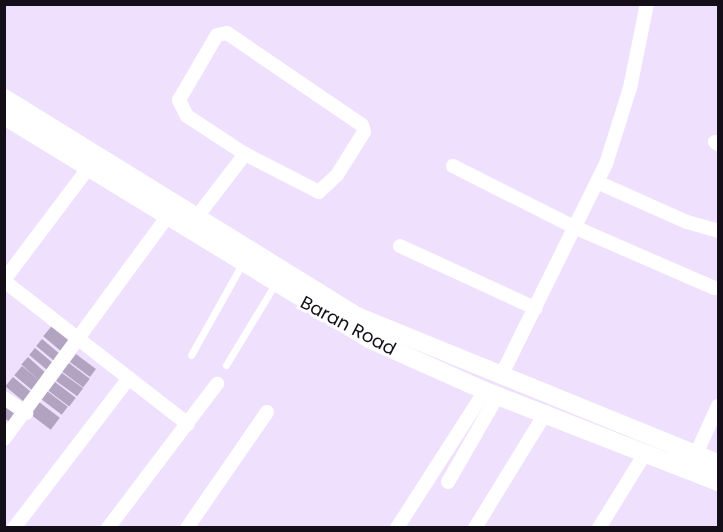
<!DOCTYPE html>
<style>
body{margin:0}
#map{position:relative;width:723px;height:532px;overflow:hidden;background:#efe1fe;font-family:Poppins,sans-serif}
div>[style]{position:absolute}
.building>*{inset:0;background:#b2a4c0;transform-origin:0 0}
.service>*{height:7px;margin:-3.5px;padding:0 3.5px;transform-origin:3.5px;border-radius:3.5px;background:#fff}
.minor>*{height:14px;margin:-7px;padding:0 7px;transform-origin:7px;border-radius:7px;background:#fff}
.secondary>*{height:18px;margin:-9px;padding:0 9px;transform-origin:9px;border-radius:9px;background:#fff}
span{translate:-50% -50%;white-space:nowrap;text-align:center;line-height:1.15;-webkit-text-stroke:6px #fff;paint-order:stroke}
.street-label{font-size:18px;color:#130e18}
.frame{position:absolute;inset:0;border:6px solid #130e18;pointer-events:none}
</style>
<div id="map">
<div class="building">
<i style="left:56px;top:321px;width:23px;height:20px;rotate:40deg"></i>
<i style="left:42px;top:339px;width:25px;height:9px;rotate:40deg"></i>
<i style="left:35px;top:348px;width:23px;height:9px;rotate:40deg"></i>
<i style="left:76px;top:354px;width:25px;height:10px;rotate:37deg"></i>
<i style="left:28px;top:357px;width:24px;height:10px;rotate:42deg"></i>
<i style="left:69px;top:363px;width:26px;height:11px;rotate:37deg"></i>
<i style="left:22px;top:366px;width:23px;height:12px;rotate:40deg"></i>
<i style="left:62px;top:373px;width:26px;height:10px;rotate:36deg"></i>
<i style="left:13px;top:377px;width:25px;height:12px;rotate:40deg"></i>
<i style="left:55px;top:382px;width:26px;height:11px;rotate:37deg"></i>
<i style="left:47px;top:391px;width:26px;height:10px;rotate:37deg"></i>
<i style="clip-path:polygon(4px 402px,17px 412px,10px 422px,4px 418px)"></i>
<i style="left:39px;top:402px;width:26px;height:15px;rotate:37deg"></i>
</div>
<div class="service">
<i style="left:191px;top:355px;width:104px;rotate:-60.7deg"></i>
<i style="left:226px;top:365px;width:95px;rotate:-58.8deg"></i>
</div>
<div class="minor">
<i style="left:715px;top:142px;width:4px;rotate:34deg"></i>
<i style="left:453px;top:166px;width:136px;rotate:26.8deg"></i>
<i style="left:574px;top:227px;width:153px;rotate:23.5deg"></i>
<i style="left:597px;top:182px;width:98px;rotate:24deg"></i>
<i style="left:687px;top:222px;width:32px;rotate:16deg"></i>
<i style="left:196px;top:218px;width:81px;rotate:-52.6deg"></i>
<i style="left:245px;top:154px;width:69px;rotate:-146.8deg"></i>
<i style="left:187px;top:116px;width:18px;rotate:-117deg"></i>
<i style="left:179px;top:100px;width:75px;rotate:-59.7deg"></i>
<i style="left:217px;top:35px;width:10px;rotate:-11deg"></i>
<i style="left:227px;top:33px;width:163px;rotate:34.3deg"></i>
<i style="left:362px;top:125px;width:7px;rotate:74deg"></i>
<i style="left:364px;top:132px;width:51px;rotate:122.1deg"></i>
<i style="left:337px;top:175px;width:25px;rotate:137deg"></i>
<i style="left:319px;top:192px;width:83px;rotate:-152.8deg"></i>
<i style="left:400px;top:246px;width:149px;rotate:24.7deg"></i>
<i style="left:4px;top:280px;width:141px;rotate:-53deg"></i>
<i style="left:4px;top:281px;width:233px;rotate:37.9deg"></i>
<i style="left:501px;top:376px;width:237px;rotate:-63.7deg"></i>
<i style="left:606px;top:164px;width:80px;rotate:-72.5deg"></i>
<i style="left:630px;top:88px;width:86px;rotate:-78.6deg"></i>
<i style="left:4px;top:398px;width:27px;rotate:34deg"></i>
<i style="left:4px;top:439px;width:275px;rotate:-53.7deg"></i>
<i style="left:696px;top:454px;width:53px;rotate:-65.4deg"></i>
<i style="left:448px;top:482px;width:100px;rotate:-60.1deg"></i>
<i style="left:14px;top:528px;width:189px;rotate:-52.5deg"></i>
<i style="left:108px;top:528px;width:181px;rotate:-52.9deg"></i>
<i style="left:187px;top:528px;width:141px;rotate:-55.4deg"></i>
<i style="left:397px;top:528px;width:163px;rotate:-57.3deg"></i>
<i style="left:475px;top:528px;width:136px;rotate:-58.5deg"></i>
<i style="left:599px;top:528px;width:89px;rotate:-58.3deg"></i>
</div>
<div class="secondary">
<i style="left:4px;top:98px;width:415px;rotate:31.7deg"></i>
<i style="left:357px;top:316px;width:390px;rotate:22.2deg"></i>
<i style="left:4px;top:116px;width:428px;rotate:31.4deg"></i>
<i style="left:369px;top:339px;width:127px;rotate:24.1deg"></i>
<i style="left:485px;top:391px;width:250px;rotate:21.3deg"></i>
</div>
<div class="street-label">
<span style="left:348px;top:326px;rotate:28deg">Baran Road</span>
</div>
<div class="frame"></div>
</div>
